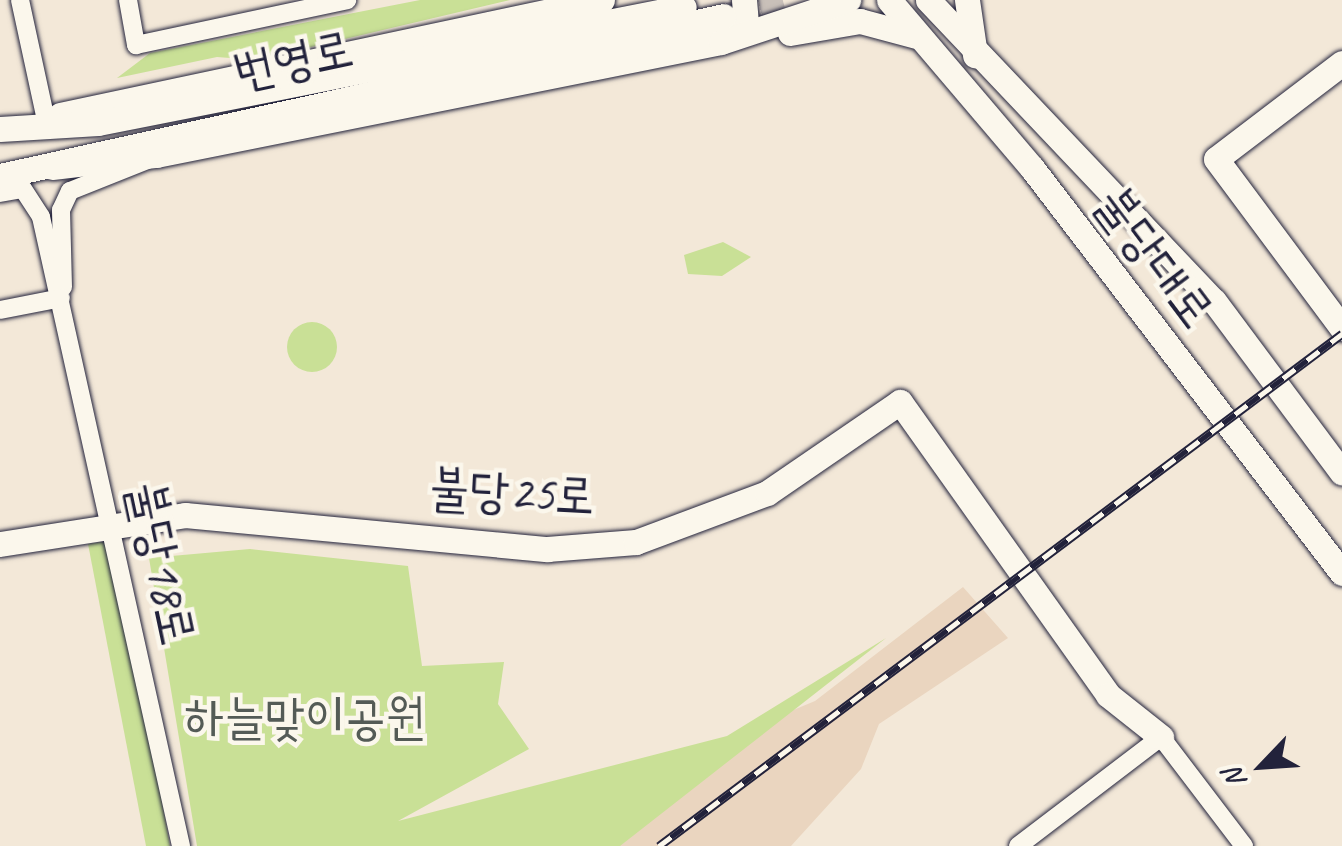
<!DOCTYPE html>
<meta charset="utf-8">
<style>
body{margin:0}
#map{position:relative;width:1342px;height:846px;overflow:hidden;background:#f3e8d8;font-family:Caveat,"Poor Story",sans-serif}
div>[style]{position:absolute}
.built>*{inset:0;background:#ead5bf}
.green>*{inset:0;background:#c9e096}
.round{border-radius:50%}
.secondary-tunnel>*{height:25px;margin-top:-12.5px;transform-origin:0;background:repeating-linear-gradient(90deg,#c9c0b9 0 25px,transparent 0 37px)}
.roads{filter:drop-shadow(0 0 2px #22223b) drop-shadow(0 0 2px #22223b)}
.street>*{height:18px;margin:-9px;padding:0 9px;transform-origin:9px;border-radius:9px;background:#fbf7ec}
.secondary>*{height:25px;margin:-12.5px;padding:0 12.5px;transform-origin:12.5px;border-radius:12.5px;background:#fbf7ec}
.rail>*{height:9px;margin-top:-4.5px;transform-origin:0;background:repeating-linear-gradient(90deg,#fbf7ec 0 15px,#22223b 0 30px);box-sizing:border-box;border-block:2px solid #22223b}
span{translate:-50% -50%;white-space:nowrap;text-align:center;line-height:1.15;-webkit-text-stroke:9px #fbf7ec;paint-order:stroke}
.street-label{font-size:50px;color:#22223b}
.park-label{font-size:50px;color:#545b56}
.north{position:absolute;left:1212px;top:716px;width:100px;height:100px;-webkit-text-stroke:8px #fbf7ec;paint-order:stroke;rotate:245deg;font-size:28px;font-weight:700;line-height:40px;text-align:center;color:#22223b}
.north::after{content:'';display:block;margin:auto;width:35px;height:45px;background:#22223b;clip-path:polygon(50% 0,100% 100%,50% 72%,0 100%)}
</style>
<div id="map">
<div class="built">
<i style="clip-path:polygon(963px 587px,1008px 638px,879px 724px,861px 769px,791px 846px,380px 846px,611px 786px,815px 701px)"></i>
</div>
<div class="green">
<i style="clip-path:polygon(420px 0,510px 0,256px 60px,217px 57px,117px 78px,150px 53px)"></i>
<i style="clip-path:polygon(723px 242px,751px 257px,722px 276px,688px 274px,684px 255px)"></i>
<i class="round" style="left:287px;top:322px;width:50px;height:50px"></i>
<i style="clip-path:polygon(107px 541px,116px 547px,170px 846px,146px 846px,88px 544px)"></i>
<i style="clip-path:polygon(250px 549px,408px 566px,422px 666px,504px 662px,498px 704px,529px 749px,398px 821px,727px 736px,886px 638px,620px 846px,197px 846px,149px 558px)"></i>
</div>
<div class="secondary-tunnel">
<i style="left:724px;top:16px;width:61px;rotate:-15.2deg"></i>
</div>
<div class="roads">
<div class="street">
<i style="left:20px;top:0;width:123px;rotate:77.8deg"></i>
<i style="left:128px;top:0;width:46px;rotate:79.9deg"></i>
<i style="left:136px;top:45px;width:216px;rotate:-12deg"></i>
<i style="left:0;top:193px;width:23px;rotate:-10deg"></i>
<i style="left:23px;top:189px;width:33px;rotate:57deg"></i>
<i style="left:41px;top:217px;width:644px;rotate:77.45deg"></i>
<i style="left:63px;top:287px;width:77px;rotate:-91.5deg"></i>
<i style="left:61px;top:210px;width:21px;rotate:-65deg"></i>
<i style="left:70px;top:191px;width:83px;rotate:-21.9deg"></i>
<i style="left:0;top:310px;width:62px;rotate:-11.1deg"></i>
<i style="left:1018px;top:846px;width:180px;rotate:-37.3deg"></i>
<i style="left:1161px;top:737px;width:137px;rotate:52.7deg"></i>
</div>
<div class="secondary">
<i style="left:889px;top:0;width:221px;rotate:49.6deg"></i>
<i style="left:1032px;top:168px;width:510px;rotate:52.57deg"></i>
<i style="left:928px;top:0;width:415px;rotate:46.5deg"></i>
<i style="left:1214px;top:301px;width:214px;rotate:53.3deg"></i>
<i style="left:967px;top:0;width:56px;rotate:81.7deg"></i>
<i style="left:790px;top:33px;width:71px;rotate:-9.7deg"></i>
<i style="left:860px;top:21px;width:58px;rotate:15deg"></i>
<i style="left:729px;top:37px;width:22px;rotate:-39deg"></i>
<i style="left:746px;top:23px;width:23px;rotate:-95deg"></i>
<i style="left:1342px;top:63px;width:158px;rotate:142.7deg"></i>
<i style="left:1216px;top:159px;width:211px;rotate:53.3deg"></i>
<i style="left:60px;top:115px;width:554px;rotate:-11.98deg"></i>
<i style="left:0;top:129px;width:98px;rotate:-3.5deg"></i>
<i style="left:98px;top:123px;width:597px;rotate:-11.2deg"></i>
<i style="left:52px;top:167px;width:105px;rotate:-6.6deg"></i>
<i style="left:156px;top:155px;width:576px;rotate:-11.31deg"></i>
<i style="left:721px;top:42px;width:134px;rotate:-18.3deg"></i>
<i style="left:0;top:176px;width:741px;rotate:-12.46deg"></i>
<i style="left:0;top:544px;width:187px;rotate:-8.9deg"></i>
<i style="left:185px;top:515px;width:364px;rotate:5.4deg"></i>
<i style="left:547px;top:549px;width:89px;rotate:-4.5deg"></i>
<i style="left:636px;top:542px;width:140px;rotate:-20.5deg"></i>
<i style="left:767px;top:493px;width:161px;rotate:-34.4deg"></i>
<i style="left:900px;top:402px;width:359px;rotate:54.6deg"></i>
<i style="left:1108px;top:695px;width:68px;rotate:38.4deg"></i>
</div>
</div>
<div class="rail">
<i style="left:659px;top:846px;width:854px;rotate:-36.86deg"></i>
</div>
<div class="street-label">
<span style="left:293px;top:60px;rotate:-12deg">번영로</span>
<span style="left:1155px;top:257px;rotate:53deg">불당대로</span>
<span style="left:512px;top:492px;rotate:3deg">불당25로</span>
<span style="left:162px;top:563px;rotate:78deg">불당18로</span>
</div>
<div class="park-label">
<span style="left:305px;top:717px">하늘맞이공원</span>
</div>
<div class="north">N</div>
</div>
